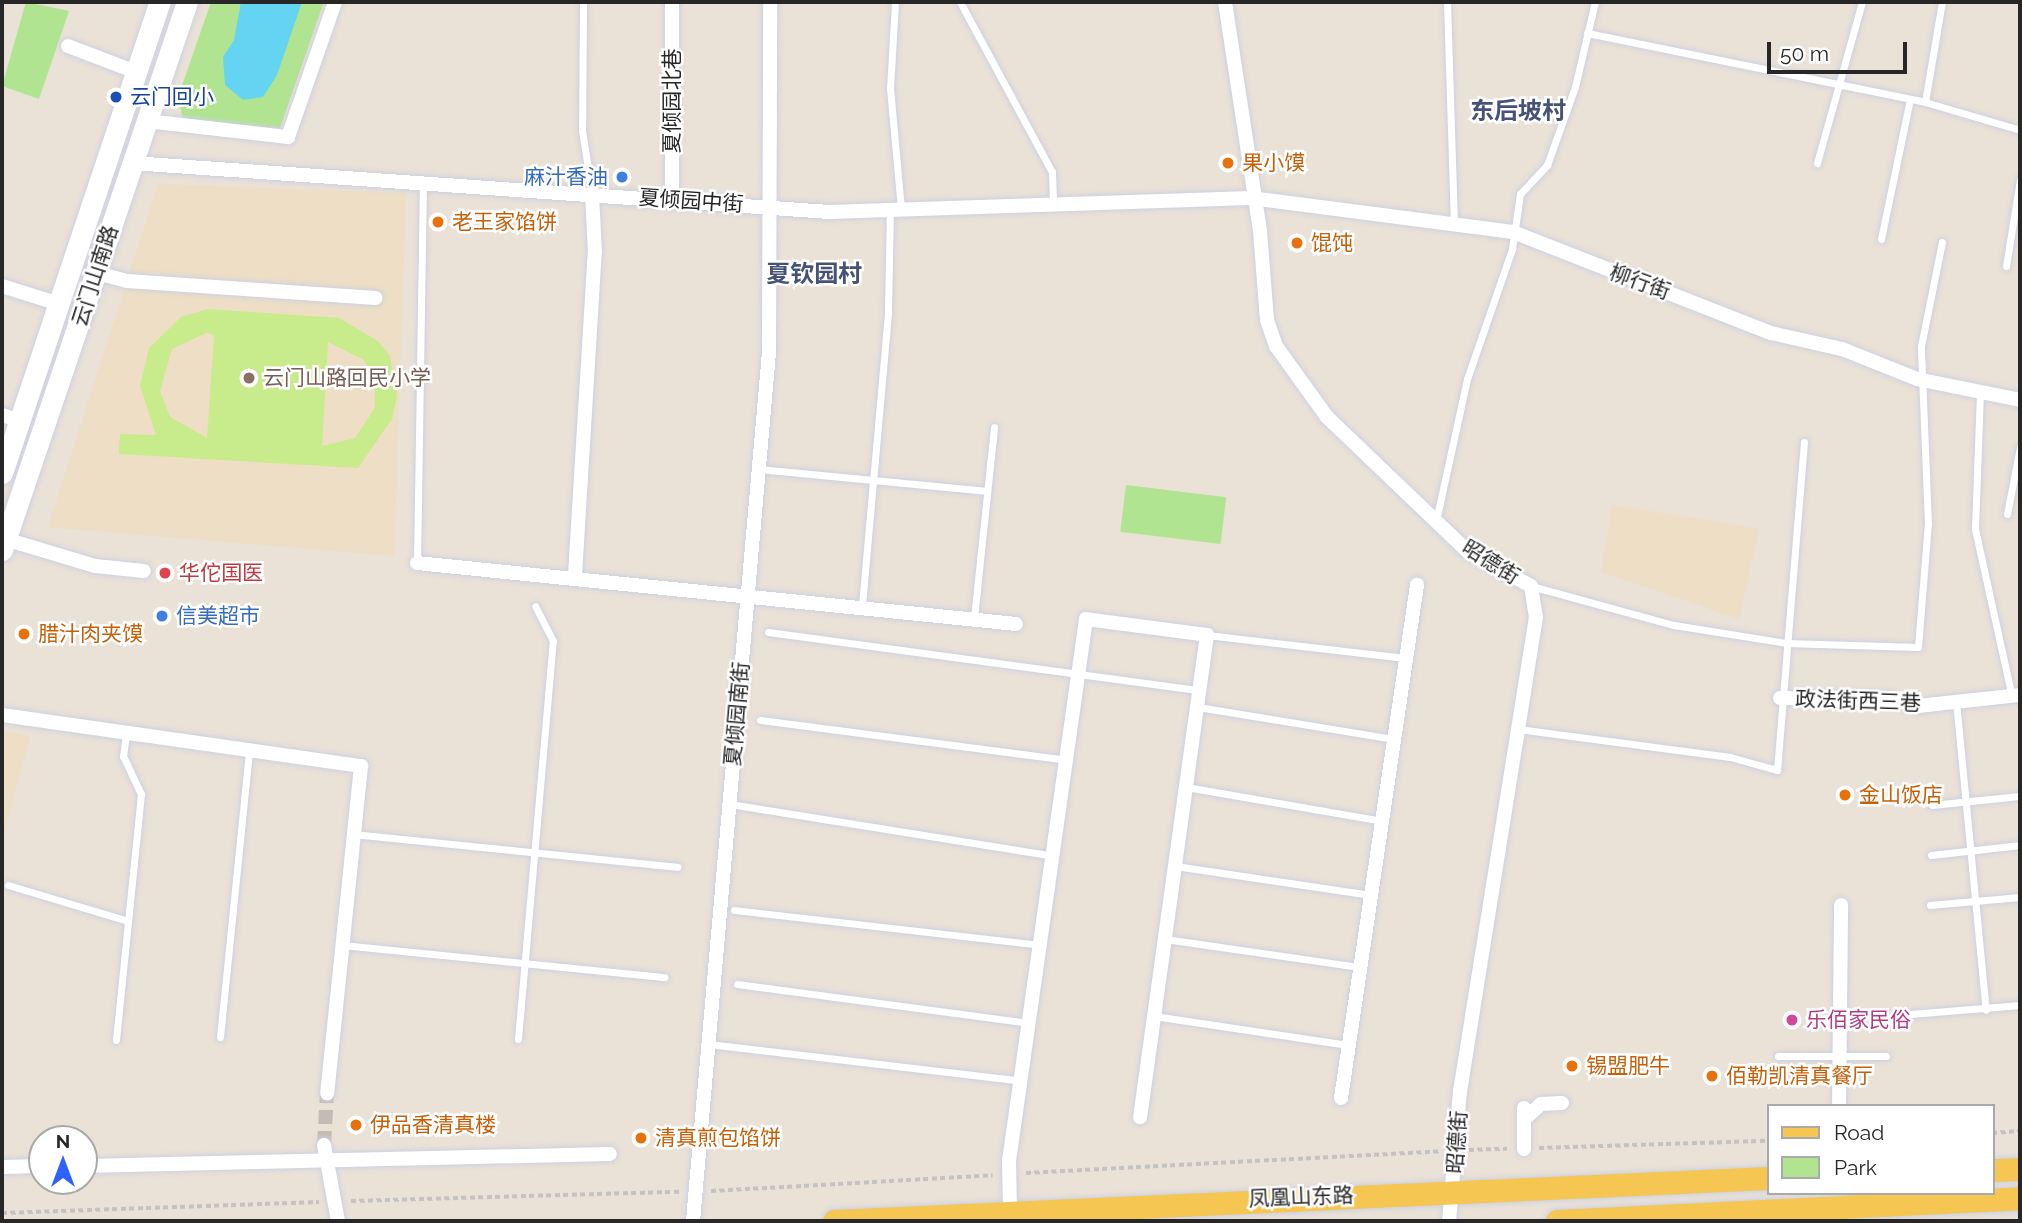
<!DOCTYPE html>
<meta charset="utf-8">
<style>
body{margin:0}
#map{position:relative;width:2022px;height:1223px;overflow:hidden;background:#eae1d7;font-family:Raleway,"Noto Sans SC",sans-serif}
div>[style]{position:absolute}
.education>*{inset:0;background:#eddec5}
.green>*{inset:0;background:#b1e490;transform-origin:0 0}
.pitch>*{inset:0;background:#c8ec8b}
.water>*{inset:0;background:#64d4f2}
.street-tunnel>*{height:14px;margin-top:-7px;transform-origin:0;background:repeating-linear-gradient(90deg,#c3bcb4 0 14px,transparent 0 21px)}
.path>*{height:3.5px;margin-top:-1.75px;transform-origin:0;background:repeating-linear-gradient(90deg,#c3c3c3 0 5px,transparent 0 8.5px)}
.roads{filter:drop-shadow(0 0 2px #ccd1e1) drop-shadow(0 0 2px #ccd1e1)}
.lane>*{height:7px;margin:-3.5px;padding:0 3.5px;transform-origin:3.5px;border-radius:3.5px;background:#fff}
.street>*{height:14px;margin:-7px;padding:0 7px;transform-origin:7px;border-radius:7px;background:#fff}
.secondary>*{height:21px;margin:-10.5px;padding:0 10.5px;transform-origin:10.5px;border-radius:10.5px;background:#fff}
.primary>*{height:23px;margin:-11.5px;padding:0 11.5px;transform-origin:11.5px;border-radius:11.5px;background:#f5c651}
.dots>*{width:19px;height:19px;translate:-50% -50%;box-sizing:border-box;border:4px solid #fff;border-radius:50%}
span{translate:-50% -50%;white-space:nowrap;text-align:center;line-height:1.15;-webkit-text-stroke:5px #fff;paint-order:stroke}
.transit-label{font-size:21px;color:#164399}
.left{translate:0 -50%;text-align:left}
.street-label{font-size:21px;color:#272727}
.food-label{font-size:21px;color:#c56008}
.shop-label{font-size:21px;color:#366cbe}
.right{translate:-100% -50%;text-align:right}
.education-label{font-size:21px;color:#785e54}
.health-label{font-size:21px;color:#be3a42}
.hotel-label{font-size:21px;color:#b23c85}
.quarter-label{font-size:24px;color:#465278;font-weight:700}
.frame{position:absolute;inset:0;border:4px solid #272727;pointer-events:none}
.legend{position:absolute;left:1767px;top:1104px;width:228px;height:91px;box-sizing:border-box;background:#fff;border:2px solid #a9a9a9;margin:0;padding:9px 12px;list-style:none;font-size:21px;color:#272727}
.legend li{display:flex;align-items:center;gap:14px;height:35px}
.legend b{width:35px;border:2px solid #a9a9a9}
.north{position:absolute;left:28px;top:1125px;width:70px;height:70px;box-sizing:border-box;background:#fff;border:2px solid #a9a9a9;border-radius:50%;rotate:0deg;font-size:19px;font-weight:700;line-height:28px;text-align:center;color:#272727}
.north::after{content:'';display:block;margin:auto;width:24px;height:32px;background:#2f61ff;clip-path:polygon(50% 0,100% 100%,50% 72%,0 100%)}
.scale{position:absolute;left:1767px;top:42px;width:140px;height:32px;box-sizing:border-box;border:4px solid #272727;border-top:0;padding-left:9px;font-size:21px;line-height:24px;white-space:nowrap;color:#272727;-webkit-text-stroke:5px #fff;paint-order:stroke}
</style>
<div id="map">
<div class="education">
<i style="clip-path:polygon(158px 184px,406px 193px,394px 556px,48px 527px)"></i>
<i style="clip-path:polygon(1612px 505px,1759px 529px,1739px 619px,1601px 572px)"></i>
<i style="clip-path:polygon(2px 731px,30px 736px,2px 840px)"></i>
</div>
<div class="green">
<i style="clip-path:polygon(26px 2px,69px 11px,39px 99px,2px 86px)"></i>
<i style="clip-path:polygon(211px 2px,324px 2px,280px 128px,184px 123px,178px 97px)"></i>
<i style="left:1126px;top:485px;width:101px;height:47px;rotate:7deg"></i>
</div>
<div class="pitch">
<i style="clip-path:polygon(evenodd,208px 309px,339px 318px,378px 341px,390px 356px,397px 397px,392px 419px,358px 468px,119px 454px,120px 434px,156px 435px,140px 386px,149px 348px,181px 317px,208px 309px,206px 333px,214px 335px,207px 438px,170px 417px,160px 391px,172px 349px,206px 333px,208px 309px,328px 342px,364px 360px,374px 378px,375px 408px,355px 438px,322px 446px,328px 342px)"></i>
</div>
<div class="water">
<i style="clip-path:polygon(241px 2px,302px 2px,277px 75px,263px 97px,243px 100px,225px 85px,223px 57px,234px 40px)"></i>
</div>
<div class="street-tunnel">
<i style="left:324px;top:1145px;width:52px;rotate:-86.7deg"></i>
</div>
<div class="path">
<i style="left:1992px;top:1133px;width:28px;rotate:-4deg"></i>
<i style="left:1539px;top:1148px;width:229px;rotate:-1.8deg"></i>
<i style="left:1469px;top:1150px;width:38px;rotate:-2deg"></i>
<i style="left:1026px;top:1173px;width:416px;rotate:-3deg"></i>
<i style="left:711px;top:1191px;width:282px;rotate:-3.2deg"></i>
<i style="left:351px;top:1201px;width:328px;rotate:-1.6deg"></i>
<i style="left:2px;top:1213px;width:317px;rotate:-2deg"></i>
</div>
<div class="roads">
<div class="lane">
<i style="left:583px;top:2px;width:128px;rotate:90.4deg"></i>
<i style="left:582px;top:130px;width:65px;rotate:81.1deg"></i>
<i style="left:895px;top:2px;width:86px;rotate:93.3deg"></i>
<i style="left:890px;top:88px;width:121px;rotate:84.8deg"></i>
<i style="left:960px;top:2px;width:193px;rotate:61.6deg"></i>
<i style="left:1052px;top:172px;width:32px;rotate:88deg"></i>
<i style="left:1447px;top:2px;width:222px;rotate:88.2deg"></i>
<i style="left:1587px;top:33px;width:345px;rotate:11.5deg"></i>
<i style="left:1925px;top:102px;width:99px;rotate:16.4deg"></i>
<i style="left:1925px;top:102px;width:101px;rotate:-80.4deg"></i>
<i style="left:1817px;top:163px;width:167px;rotate:-74.4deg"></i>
<i style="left:1881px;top:239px;width:143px;rotate:-78.3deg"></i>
<i style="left:2006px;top:266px;width:87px;rotate:-80.8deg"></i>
<i style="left:1980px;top:392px;width:137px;rotate:92.1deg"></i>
<i style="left:1975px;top:529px;width:172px;rotate:77.6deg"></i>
<i style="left:759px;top:469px;width:229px;rotate:5.5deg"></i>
<i style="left:2007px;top:514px;width:68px;rotate:-79deg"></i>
<i style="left:1436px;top:521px;width:145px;rotate:-77.7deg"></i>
<i style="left:1467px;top:379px;width:138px;rotate:-70.9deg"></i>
<i style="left:1512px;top:249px;width:56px;rotate:-81.7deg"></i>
<i style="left:1520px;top:194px;width:40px;rotate:-47deg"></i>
<i style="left:1547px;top:165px;width:83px;rotate:-70.3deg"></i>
<i style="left:1575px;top:87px;width:87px;rotate:-76.8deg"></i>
<i style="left:417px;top:563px;width:379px;rotate:-89.1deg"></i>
<i style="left:1531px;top:586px;width:148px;rotate:15.3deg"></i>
<i style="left:1674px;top:625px;width:113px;rotate:9.1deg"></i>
<i style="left:1786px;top:643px;width:132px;rotate:1.7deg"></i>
<i style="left:1918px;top:647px;width:123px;rotate:-85.4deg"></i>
<i style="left:1928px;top:524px;width:178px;rotate:-92.3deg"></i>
<i style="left:1921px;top:346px;width:106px;rotate:-78.6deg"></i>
<i style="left:862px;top:605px;width:295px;rotate:-84.9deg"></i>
<i style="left:888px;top:311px;width:100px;rotate:-88.9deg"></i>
<i style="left:974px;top:618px;width:192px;rotate:-84deg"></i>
<i style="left:768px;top:632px;width:435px;rotate:7.7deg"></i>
<i style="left:1207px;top:635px;width:200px;rotate:6.6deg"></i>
<i style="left:1956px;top:701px;width:310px;rotate:84.5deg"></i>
<i style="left:1198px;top:707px;width:199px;rotate:9.3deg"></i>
<i style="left:760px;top:720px;width:309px;rotate:7.4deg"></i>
<i style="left:1518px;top:729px;width:214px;rotate:7.5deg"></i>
<i style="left:1730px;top:757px;width:49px;rotate:15.5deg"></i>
<i style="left:1777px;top:770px;width:329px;rotate:-85.3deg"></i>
<i style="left:1186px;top:787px;width:199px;rotate:9.8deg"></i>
<i style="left:736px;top:805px;width:321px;rotate:9.1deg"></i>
<i style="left:1932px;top:805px;width:88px;rotate:-5.8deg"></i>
<i style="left:354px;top:834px;width:325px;rotate:5.8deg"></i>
<i style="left:1931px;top:855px;width:90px;rotate:-6.4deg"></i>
<i style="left:1175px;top:866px;width:198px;rotate:8.4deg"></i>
<i style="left:8px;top:885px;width:125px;rotate:16.7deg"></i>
<i style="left:1930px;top:905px;width:90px;rotate:-5.1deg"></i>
<i style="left:734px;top:910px;width:309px;rotate:6.5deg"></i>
<i style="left:1165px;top:939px;width:197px;rotate:8.2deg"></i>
<i style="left:343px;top:945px;width:323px;rotate:5.7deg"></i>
<i style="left:737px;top:984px;width:296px;rotate:7.6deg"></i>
<i style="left:1911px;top:1014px;width:109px;rotate:-4.7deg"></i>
<i style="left:1154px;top:1016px;width:196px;rotate:8.5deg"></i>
<i style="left:220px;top:1037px;width:287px;rotate:-84.2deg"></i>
<i style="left:518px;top:1039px;width:400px;rotate:-85deg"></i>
<i style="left:553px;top:641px;width:39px;rotate:-117deg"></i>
<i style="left:116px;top:1040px;width:247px;rotate:-84.2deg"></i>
<i style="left:141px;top:794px;width:42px;rotate:-115.3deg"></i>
<i style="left:123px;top:756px;width:21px;rotate:-82deg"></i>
<i style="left:717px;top:1045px;width:307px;rotate:6.7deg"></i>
<i style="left:1778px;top:1056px;width:108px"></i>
</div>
<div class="street">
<i style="left:1225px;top:2px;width:232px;rotate:81.3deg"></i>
<i style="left:1260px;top:231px;width:89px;rotate:85.5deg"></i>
<i style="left:1267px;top:320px;width:28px;rotate:71deg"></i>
<i style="left:1276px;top:346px;width:87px;rotate:54.3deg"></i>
<i style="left:1327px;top:417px;width:194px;rotate:43.7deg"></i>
<i style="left:1467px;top:551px;width:73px;rotate:28.7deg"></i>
<i style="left:1531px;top:586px;width:31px;rotate:81deg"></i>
<i style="left:1536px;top:617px;width:480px;rotate:99.1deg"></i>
<i style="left:1460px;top:1091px;width:130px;rotate:94.8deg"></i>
<i style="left:68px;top:46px;width:73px;rotate:20.9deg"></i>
<i style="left:147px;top:121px;width:142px;rotate:6.5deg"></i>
<i style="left:288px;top:137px;width:143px;rotate:-70.8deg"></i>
<i style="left:132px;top:163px;width:699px;rotate:4.02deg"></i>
<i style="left:829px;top:212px;width:422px;rotate:-1.9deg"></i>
<i style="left:1251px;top:198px;width:264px;rotate:7.4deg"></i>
<i style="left:1513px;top:232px;width:277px;rotate:21.4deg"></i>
<i style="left:1771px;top:333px;width:73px;rotate:12.7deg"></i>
<i style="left:1842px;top:349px;width:81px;rotate:21.8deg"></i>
<i style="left:1917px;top:379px;width:105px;rotate:11.5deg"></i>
<i style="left:672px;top:199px;width:197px;rotate:-90deg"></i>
<i style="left:97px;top:273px;width:31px;rotate:15deg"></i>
<i style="left:127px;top:281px;width:249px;rotate:3.9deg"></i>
<i style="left:2px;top:286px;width:60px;rotate:17.5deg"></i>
<i style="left:2px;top:415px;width:18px;rotate:19deg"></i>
<i style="left:5px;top:539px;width:94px;rotate:16.7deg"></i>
<i style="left:95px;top:566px;width:49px;rotate:5.8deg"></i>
<i style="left:417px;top:563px;width:602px;rotate:5.81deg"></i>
<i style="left:575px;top:575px;width:324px;rotate:-86.5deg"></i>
<i style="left:595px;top:252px;width:58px;rotate:-93deg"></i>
<i style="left:1780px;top:698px;width:111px;rotate:0.5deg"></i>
<i style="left:1891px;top:699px;width:28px;rotate:15deg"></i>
<i style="left:1918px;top:706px;width:103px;rotate:-6.2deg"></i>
<i style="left:2px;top:715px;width:363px;rotate:8.1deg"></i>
<i style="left:361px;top:766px;width:329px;rotate:95.9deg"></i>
<i style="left:1341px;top:1098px;width:519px;rotate:-81.57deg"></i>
<i style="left:1839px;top:1106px;width:201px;rotate:-89.4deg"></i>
<i style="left:1528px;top:1116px;width:18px;rotate:-43deg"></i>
<i style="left:1541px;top:1104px;width:21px;rotate:-3deg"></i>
<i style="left:324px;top:1145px;width:77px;rotate:79.6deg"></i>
<i style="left:1524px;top:1149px;width:41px;rotate:-90deg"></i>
<i style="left:84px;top:1166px;width:526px;rotate:-1.31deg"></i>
<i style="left:2px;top:1167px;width:40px;rotate:-1.4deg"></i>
<i style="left:1010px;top:1209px;width:48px;rotate:-91.2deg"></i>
<i style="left:1009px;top:1161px;width:547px;rotate:-81.91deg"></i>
<i style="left:1086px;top:619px;width:122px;rotate:7.5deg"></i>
<i style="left:1207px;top:635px;width:487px;rotate:97.9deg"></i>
<i style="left:693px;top:1221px;width:872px;rotate:-85deg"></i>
<i style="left:769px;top:352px;width:350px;rotate:-89.8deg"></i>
</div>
<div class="secondary">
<i style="left:2px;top:473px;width:497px;rotate:-71.5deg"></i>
<i style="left:2px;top:550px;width:578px;rotate:-71.35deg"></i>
</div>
<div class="primary">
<i style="left:1992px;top:1170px;width:28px;rotate:-2deg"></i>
<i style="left:834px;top:1221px;width:935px;rotate:-2.64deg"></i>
<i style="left:1557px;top:1221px;width:464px;rotate:-2.8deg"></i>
</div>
</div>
<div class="dots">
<i style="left:116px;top:97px;background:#1a4fb4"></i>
<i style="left:1228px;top:163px;background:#e8710a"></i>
<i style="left:622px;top:177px;background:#3f7fe0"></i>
<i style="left:438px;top:222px;background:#e8710a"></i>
<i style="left:1297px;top:243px;background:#e8710a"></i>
<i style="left:249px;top:378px;background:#8d6e63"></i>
<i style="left:165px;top:573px;background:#e0444e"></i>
<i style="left:162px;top:616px;background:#3f7fe0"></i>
<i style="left:24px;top:634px;background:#e8710a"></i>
<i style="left:1845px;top:795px;background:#e8710a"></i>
<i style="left:1792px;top:1020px;background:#d1479c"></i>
<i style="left:1572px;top:1066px;background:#e8710a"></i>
<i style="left:1712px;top:1076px;background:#e8710a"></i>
<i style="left:356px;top:1125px;background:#e8710a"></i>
<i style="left:641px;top:1138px;background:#e8710a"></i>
</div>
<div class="transit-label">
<span class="left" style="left:130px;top:97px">云门回小</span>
</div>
<div class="street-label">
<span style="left:672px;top:101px;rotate:-90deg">夏倾园北巷</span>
<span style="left:691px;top:201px;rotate:4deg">夏倾园中街</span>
<span style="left:95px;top:276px;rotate:-72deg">云门山南路</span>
<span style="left:1640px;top:282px;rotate:20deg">柳行街</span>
<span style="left:1491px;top:562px;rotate:32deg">昭德街</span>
<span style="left:1858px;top:701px;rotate:2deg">政法街西三巷</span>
<span style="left:737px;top:714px;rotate:-85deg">夏倾园南街</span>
<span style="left:1457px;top:1142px;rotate:-86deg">昭德街</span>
<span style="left:1301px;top:1197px;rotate:-2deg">凤凰山东路</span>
</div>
<div class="food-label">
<span class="left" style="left:1242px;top:163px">果小馍</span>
<span class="left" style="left:452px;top:222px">老王家馅饼</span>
<span class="left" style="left:1311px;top:243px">馄饨</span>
<span class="left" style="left:38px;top:634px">腊汁肉夹馍</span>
<span class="left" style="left:1859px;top:795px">金山饭店</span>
<span class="left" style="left:1586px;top:1066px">锡盟肥牛</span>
<span class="left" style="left:1726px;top:1076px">佰勒凯清真餐厅</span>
<span class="left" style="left:370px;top:1125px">伊品香清真楼</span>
<span class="left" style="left:655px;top:1138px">清真煎包馅饼</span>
</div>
<div class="shop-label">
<span class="right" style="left:608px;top:177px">麻汁香油</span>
<span class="left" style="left:176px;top:616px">信美超市</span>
</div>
<div class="education-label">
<span class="left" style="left:263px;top:378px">云门山路回民小学</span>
</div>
<div class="health-label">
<span class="left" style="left:179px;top:573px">华佗国医</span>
</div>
<div class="hotel-label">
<span class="left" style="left:1806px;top:1020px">乐佰家民俗</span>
</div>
<div class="quarter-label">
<span style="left:1518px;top:111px">东后坡村</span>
<span style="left:814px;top:274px">夏钦园村</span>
</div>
<div class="frame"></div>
<ul class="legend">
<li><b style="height:9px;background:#f5c651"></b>Road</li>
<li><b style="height:19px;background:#b1e490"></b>Park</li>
</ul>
<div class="north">N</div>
<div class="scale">50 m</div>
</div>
